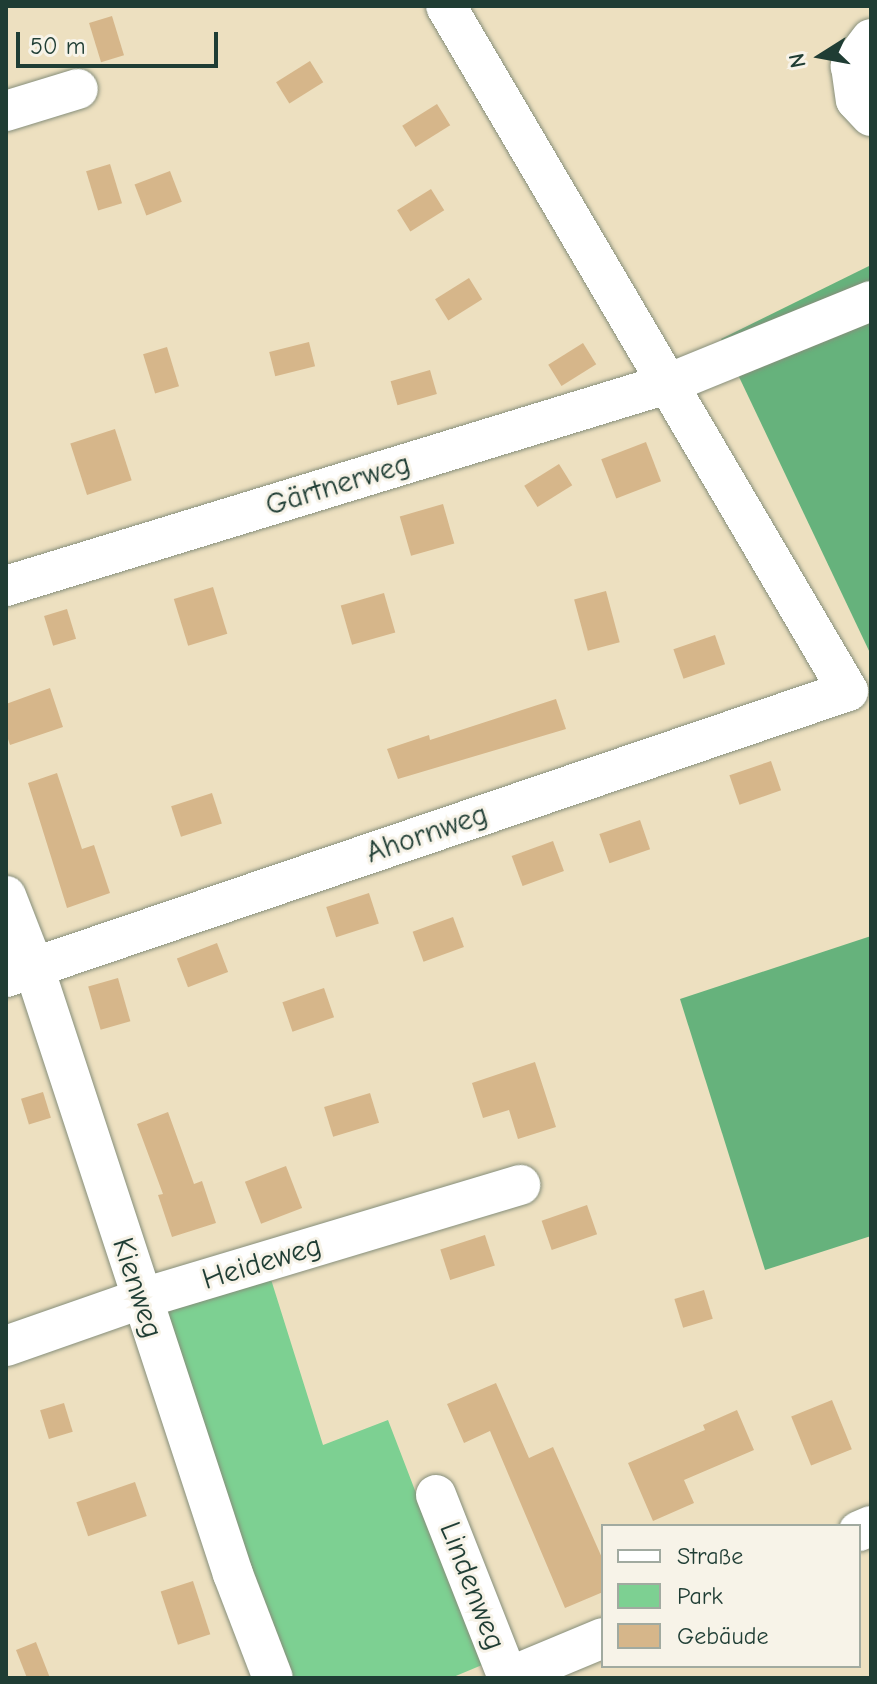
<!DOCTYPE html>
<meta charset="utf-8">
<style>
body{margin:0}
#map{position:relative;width:877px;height:1684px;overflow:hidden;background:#ede0c0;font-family:"Comic Neue",sans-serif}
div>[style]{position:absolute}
.green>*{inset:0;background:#7dd092}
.forest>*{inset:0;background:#66b27c}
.building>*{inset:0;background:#d6b68a;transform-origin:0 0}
.roads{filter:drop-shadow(0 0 2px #868e7a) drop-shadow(0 0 2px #868e7a)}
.minor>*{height:40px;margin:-20px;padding:0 20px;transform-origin:20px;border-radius:20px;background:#fff}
span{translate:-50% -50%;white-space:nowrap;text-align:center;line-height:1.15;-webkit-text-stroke:6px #f7f3e8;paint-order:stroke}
.street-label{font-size:30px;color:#1f3d34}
.frame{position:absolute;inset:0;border:8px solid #1f3d34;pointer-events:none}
.legend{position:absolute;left:601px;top:1524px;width:260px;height:144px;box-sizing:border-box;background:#f7f3e8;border:2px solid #a1aaa0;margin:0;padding:10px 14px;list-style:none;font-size:24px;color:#1f3d34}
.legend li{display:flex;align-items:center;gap:16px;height:40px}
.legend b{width:40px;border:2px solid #a1aaa0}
.north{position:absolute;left:781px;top:16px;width:80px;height:80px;-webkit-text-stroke:6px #f7f3e8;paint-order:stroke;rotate:259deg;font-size:22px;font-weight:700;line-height:32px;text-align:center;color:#1f3d34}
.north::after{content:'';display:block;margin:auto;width:28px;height:36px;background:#1f3d34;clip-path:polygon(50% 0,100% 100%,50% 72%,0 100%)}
.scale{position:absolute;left:16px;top:32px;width:202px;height:36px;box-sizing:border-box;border:4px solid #1f3d34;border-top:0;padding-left:10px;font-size:24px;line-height:28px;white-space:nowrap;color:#1f3d34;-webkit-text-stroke:6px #f7f3e8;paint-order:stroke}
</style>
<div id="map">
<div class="green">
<i style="clip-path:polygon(269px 1273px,323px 1445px,388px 1420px,482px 1665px,451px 1678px,287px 1678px,157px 1314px)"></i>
</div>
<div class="forest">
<i style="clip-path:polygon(871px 265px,871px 655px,721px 339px)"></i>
<i style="clip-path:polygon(871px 936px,871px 1236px,765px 1270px,680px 999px)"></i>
</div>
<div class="building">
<i style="left:112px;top:16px;width:41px;height:24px;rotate:73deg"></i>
<i style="left:310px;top:61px;width:25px;height:40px;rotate:58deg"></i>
<i style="left:437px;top:104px;width:25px;height:41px;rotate:58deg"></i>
<i style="left:110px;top:164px;width:41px;height:25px;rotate:73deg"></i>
<i style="left:170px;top:171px;width:33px;height:38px;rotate:69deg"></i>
<i style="left:431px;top:189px;width:25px;height:40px;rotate:58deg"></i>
<i style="left:469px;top:278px;width:25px;height:40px;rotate:58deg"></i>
<i style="left:309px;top:342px;width:25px;height:41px;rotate:76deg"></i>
<i style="left:583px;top:343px;width:25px;height:41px;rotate:58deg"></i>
<i style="left:167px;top:347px;width:41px;height:25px;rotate:73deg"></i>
<i style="left:430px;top:370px;width:25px;height:41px;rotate:74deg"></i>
<i style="left:115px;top:429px;width:54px;height:47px;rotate:72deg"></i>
<i style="left:646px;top:442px;width:42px;height:48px;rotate:69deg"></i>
<i style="left:559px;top:464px;width:25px;height:41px;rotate:58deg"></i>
<i style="left:443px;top:504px;width:41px;height:45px;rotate:74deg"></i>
<i style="left:213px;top:587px;width:49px;height:41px;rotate:73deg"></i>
<i style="left:606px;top:591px;width:53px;height:33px;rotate:75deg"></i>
<i style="left:384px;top:593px;width:41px;height:45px;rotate:74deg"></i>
<i style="left:67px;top:609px;width:31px;height:24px;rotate:73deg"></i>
<i style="left:715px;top:635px;width:31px;height:44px;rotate:71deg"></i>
<i style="clip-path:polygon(50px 688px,63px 727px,10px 745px,6px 733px,6px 704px)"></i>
<i style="clip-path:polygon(556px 699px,566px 729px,398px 779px,387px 749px,429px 735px,430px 740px)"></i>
<i style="left:771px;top:761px;width:31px;height:44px;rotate:71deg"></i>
<i style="clip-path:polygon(57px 773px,82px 849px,94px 845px,110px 893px,67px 908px,28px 783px)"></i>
<i style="left:212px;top:793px;width:32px;height:43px;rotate:72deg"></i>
<i style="left:640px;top:820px;width:31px;height:43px;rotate:71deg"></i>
<i style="left:553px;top:841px;width:32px;height:44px;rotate:70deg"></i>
<i style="left:369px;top:893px;width:32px;height:45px;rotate:72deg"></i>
<i style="left:453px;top:917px;width:32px;height:43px;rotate:70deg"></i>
<i style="left:217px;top:943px;width:31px;height:43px;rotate:69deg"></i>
<i style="left:118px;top:978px;width:45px;height:31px;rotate:74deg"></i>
<i style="left:324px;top:988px;width:31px;height:44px;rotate:71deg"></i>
<i style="clip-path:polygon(535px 1062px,556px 1127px,518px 1139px,509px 1110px,483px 1118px,472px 1083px)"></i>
<i style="left:43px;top:1092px;width:27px;height:23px;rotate:73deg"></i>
<i style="left:370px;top:1093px;width:31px;height:48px;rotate:73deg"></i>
<i style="clip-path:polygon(168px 1112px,194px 1184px,202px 1181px,216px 1223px,172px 1237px,158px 1195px,163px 1194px,137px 1124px)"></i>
<i style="left:286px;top:1166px;width:45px;height:44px;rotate:69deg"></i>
<i style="left:587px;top:1205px;width:31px;height:48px;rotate:71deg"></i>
<i style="left:485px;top:1235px;width:32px;height:47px;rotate:72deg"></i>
<i style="left:704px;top:1290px;width:30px;height:31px;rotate:73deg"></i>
<i style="clip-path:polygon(496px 1383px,529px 1458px,553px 1447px,603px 1560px,603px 1592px,565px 1608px,490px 1431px,464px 1443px,447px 1404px)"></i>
<i style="left:832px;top:1400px;width:53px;height:44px;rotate:68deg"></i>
<i style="left:64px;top:1403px;width:30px;height:25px;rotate:73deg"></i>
<i style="clip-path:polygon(737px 1410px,754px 1450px,684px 1480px,694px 1503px,653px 1521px,628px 1463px,705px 1430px,703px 1425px)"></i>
<i style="left:135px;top:1482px;width:36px;height:62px;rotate:71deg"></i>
<i style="left:193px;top:1581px;width:56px;height:34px;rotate:72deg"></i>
<i style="clip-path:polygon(36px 1642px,50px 1678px,27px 1678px,16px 1650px)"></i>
</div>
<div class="roads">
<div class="minor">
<i style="left:871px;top:39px;width:34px;rotate:127deg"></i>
<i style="left:851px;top:66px;width:34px;rotate:82deg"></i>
<i style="left:856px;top:100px;width:22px;rotate:47deg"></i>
<i style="left:6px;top:111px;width:75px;rotate:-17deg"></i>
<i style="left:6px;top:586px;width:694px;rotate:-17deg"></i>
<i style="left:670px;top:383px;width:217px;rotate:-22.2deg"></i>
<i style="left:6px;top:896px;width:77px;rotate:68.7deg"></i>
<i style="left:34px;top:968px;width:638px;rotate:71.82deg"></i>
<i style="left:233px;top:1574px;width:111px;rotate:69deg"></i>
<i style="left:6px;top:977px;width:889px;rotate:-18.76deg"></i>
<i style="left:848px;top:691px;width:794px;rotate:-120.41deg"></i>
<i style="left:6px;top:1346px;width:142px;rotate:-19.3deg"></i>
<i style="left:140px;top:1299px;width:397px;rotate:-16.7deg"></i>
<i style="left:436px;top:1495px;width:197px;rotate:68.5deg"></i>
<i style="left:859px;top:1531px;width:13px;rotate:-23deg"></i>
<i style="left:507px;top:1678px;width:104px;rotate:-22.6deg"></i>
</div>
</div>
<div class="street-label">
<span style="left:338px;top:485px;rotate:-17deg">Gärtnerweg</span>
<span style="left:427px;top:834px;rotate:-19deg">Ahornweg</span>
<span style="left:262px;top:1263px;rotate:-17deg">Heideweg</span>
<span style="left:137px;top:1288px;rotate:72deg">Kienweg</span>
<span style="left:472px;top:1586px;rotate:69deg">Lindenweg</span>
</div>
<div class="frame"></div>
<ul class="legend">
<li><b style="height:10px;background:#fff"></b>Straße</li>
<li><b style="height:22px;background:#7dd092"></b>Park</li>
<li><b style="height:22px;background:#d6b68a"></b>Gebäude</li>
</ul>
<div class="north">N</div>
<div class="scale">50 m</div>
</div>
